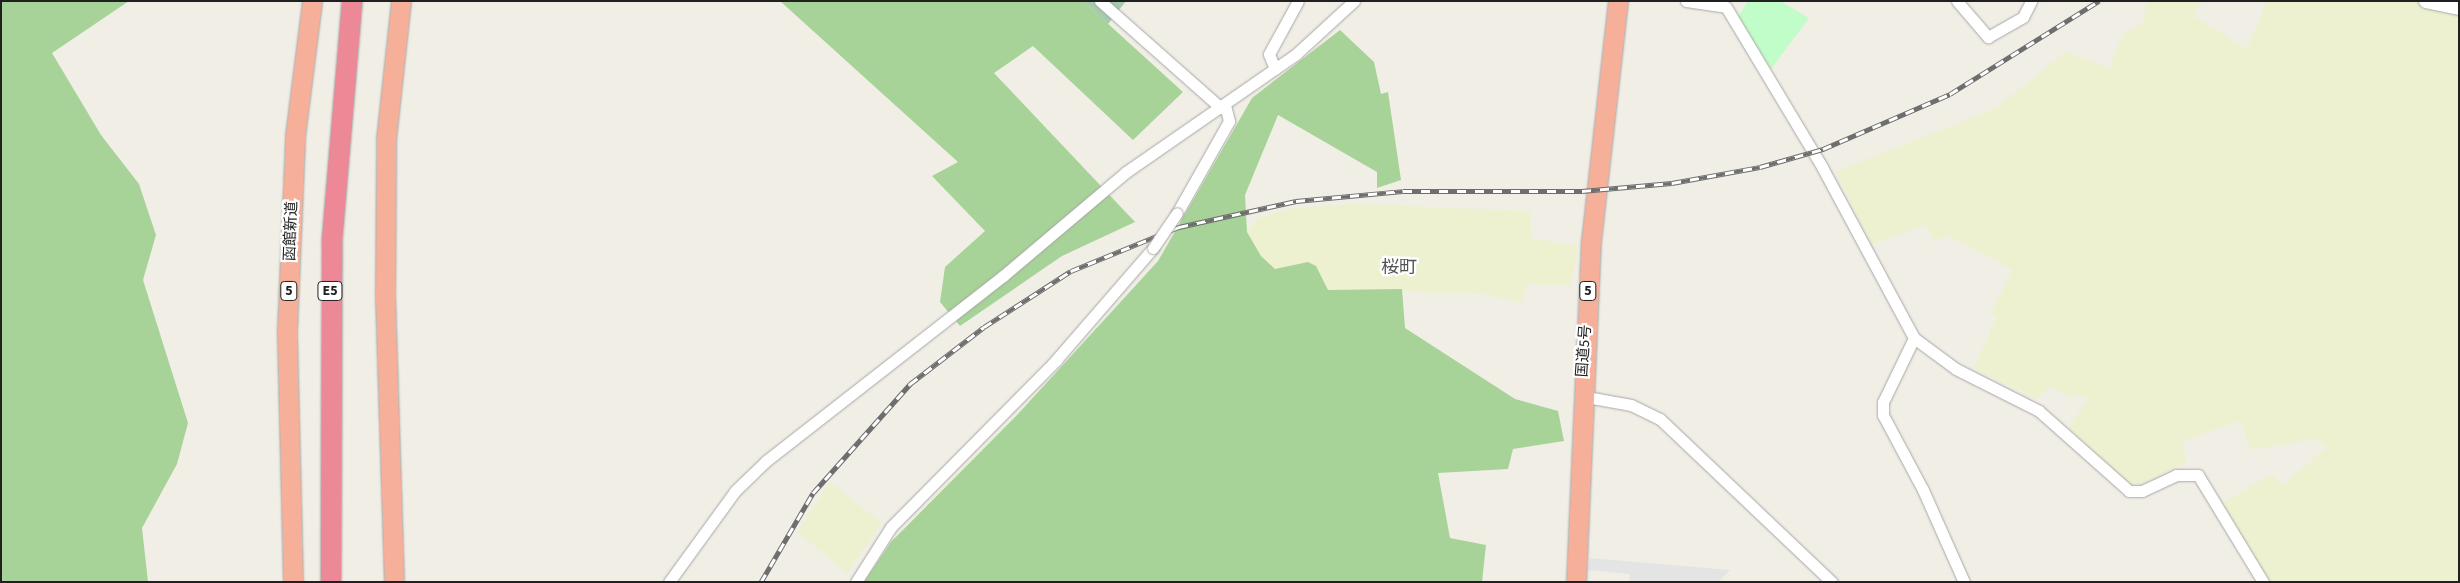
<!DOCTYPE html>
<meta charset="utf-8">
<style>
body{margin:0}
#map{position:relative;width:2460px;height:583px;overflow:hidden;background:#f1eee6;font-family:"Source Sans 3","Noto Sans JP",sans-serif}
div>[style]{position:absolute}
.farmland>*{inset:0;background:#edf1d0}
.forest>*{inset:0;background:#a7d398}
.cemetery>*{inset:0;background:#a5ccad}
.park>*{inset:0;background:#c1fdc8}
.parking>*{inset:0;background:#e4e4e4}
.roads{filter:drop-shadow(0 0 1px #a7a7a7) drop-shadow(0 0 1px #a7a7a7)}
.minor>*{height:11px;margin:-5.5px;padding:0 5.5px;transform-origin:5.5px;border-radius:5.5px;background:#fff}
.tertiary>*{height:14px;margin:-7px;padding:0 7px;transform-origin:7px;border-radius:7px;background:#fff}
.trunk>*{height:19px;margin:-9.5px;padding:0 9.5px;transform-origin:9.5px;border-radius:9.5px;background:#f6b09a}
.motorway>*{height:20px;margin:-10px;padding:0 10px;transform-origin:10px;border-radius:10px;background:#ed8897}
.rail>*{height:5px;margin-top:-2.5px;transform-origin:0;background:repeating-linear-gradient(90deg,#fff 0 9px,#6e6e6e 0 18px);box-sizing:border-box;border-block:1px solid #6e6e6e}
.bridges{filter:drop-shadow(0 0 1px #a7a7a7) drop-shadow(0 0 1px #a7a7a7)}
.minor-bridge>*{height:11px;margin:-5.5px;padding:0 5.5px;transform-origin:5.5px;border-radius:5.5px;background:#fff}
span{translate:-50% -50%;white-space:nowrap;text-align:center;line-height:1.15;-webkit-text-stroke:4.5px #fff;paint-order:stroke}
.shield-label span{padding:1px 4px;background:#fff;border:1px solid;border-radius:4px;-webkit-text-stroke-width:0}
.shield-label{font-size:14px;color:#202020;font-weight:700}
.street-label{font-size:15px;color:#202020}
.quarter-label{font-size:18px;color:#535353}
.frame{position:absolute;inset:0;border:2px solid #202020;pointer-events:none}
</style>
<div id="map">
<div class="farmland">
<i style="clip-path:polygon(2151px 1px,2201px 1px,2194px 16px,2247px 49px,2267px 1px,2459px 1px,2459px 582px,2268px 582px,2223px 503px,2271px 474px,2283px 485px,2326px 448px,2317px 439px,2251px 450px,2240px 421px,2182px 441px,2187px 462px,2144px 483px,2131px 484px,2118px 478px,2069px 427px,2088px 399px,2075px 394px,2072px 399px,2050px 386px,2037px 399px,1973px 368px,1997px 317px,1990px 314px,2013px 270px,1948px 236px,1933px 241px,1926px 224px,1872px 245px,1835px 172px,1996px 108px,2066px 52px,2109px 68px,2123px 34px,2144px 23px,2145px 6px)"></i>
<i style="clip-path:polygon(1354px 204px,1531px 211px,1531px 238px,1578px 246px,1571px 286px,1527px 284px,1522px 303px,1483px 294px,1328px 290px,1310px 261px,1276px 269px,1261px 256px,1247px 232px,1257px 219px,1286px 209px)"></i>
<i style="clip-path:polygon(830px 482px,882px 523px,847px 573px,797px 532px)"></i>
</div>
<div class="forest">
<i style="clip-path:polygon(1px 1px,129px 1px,52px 53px,101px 135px,139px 184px,156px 235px,143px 280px,188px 423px,177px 464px,142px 528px,148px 582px,1px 582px)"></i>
<i style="clip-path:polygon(780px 1px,1083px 1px,1183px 92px,1133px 140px,1033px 46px,994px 73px,1135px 222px,1062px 256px,960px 326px,940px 302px,945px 267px,985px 231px,932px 176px,958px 162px)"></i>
<i style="clip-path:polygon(1340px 30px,1374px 62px,1381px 94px,1388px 92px,1401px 180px,1377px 188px,1377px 172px,1278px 115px,1245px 195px,1247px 232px,1261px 256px,1275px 269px,1308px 262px,1316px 266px,1328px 290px,1402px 289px,1405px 328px,1515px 399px,1558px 411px,1564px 441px,1513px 449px,1508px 469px,1438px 473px,1450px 538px,1486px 545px,1482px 582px,864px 582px,891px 542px,1018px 414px,1158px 261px,1252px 98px)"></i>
</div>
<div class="cemetery">
<i style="clip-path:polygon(1083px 1px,1126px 1px,1108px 24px)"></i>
</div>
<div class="park">
<i style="clip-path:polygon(1748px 1px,1780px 1px,1809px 18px,1771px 69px,1738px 17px)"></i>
</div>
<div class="parking">
<i style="clip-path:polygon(1589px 558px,1730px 570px,1719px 582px,1629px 582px,1630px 574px,1588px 570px)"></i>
</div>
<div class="roads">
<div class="minor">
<i style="left:1100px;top:1px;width:162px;rotate:41.5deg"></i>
<i style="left:1686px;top:1px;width:40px;rotate:8.5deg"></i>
<i style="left:1726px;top:7px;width:187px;rotate:59deg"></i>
<i style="left:1822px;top:167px;width:194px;rotate:61.7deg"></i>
<i style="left:1914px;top:338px;width:52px;rotate:36.4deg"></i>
<i style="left:1956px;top:369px;width:93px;rotate:26.8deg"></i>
<i style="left:2039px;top:411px;width:120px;rotate:41.6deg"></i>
<i style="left:2129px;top:491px;width:13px"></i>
<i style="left:2142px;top:491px;width:38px;rotate:-25deg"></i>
<i style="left:2176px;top:475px;width:22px"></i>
<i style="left:2198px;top:475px;width:125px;rotate:58.7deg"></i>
<i style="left:1957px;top:1px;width:48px;rotate:49.3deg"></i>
<i style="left:1988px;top:37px;width:40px;rotate:-29.7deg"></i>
<i style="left:2023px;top:17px;width:18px;rotate:-63deg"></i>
<i style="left:1275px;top:69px;width:16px;rotate:-112deg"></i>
<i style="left:1269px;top:54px;width:60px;rotate:-61.3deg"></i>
<i style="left:1177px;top:213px;width:106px;rotate:-60.5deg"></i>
<i style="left:1229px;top:121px;width:16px;rotate:-104deg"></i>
<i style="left:1914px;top:338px;width:71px;rotate:115.8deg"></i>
<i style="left:1883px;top:402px;width:13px;rotate:90deg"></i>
<i style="left:1883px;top:415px;width:85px;rotate:61.9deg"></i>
<i style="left:1923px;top:490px;width:101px;rotate:66deg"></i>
<i style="left:1581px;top:396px;width:51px;rotate:10.2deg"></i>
<i style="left:1631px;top:405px;width:32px;rotate:26deg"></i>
<i style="left:1660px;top:419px;width:237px;rotate:43.5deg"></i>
<i style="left:669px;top:582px;width:112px;rotate:-54deg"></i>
<i style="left:735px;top:491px;width:43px;rotate:-44.1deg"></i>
<i style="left:766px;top:461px;width:301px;rotate:-38deg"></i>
<i style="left:1003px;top:276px;width:161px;rotate:-40.2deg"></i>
<i style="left:1126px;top:172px;width:206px;rotate:-34.7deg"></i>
<i style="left:1295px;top:55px;width:80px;rotate:-42.5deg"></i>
<i style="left:856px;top:582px;width:65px;rotate:-57.5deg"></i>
<i style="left:891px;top:527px;width:235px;rotate:-45.3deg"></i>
<i style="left:1056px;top:360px;width:148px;rotate:-49.1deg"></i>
</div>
<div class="tertiary">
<i style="left:2426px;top:1px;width:34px;rotate:12deg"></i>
</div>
<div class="trunk">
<i style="left:293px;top:582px;width:252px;rotate:-91.4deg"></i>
<i style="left:287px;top:330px;width:194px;rotate:-87.6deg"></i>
<i style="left:295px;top:136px;width:136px;rotate:-82.8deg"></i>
<i style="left:394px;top:582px;width:283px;rotate:-91.8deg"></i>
<i style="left:385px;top:299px;width:160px;rotate:-89.6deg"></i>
<i style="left:386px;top:139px;width:139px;rotate:-83.8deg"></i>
<i style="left:1576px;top:582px;width:341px;rotate:-87.5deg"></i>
<i style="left:1591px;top:241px;width:242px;rotate:-83.6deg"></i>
</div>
<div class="motorway">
<i style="left:331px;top:582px;width:341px;rotate:-89.8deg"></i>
<i style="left:332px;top:241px;width:241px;rotate:-85.2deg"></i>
</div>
</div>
<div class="rail">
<i style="left:761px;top:582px;width:103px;rotate:-59.7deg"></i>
<i style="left:813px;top:493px;width:146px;rotate:-48.3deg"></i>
<i style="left:910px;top:384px;width:93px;rotate:-37.6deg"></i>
<i style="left:984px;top:327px;width:103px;rotate:-32.8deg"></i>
<i style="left:1071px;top:271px;width:117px;rotate:-22.2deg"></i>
<i style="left:1179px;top:227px;width:120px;rotate:-12.5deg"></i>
<i style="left:1296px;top:201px;width:107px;rotate:-5.3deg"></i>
<i style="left:1403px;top:191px;width:179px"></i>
<i style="left:1582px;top:191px;width:90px;rotate:-5.1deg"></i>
<i style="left:1672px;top:183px;width:89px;rotate:-10.3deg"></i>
<i style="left:1760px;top:167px;width:66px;rotate:-15.9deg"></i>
<i style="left:1823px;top:149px;width:138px;rotate:-23.4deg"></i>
<i style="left:1950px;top:94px;width:176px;rotate:-32deg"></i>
</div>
<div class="bridges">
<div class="minor-bridge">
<i style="left:1153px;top:248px;width:42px;rotate:-55.6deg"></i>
</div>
</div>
<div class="shield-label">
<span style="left:289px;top:291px">5</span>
<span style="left:330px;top:291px">E5</span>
<span style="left:1588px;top:291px">5</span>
</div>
<div class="street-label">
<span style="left:291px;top:231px;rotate:-88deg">函館新道</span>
<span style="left:1584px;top:351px;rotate:-86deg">国道5号</span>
</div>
<div class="quarter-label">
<span style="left:1399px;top:268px">桜町</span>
</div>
<div class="frame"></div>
</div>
